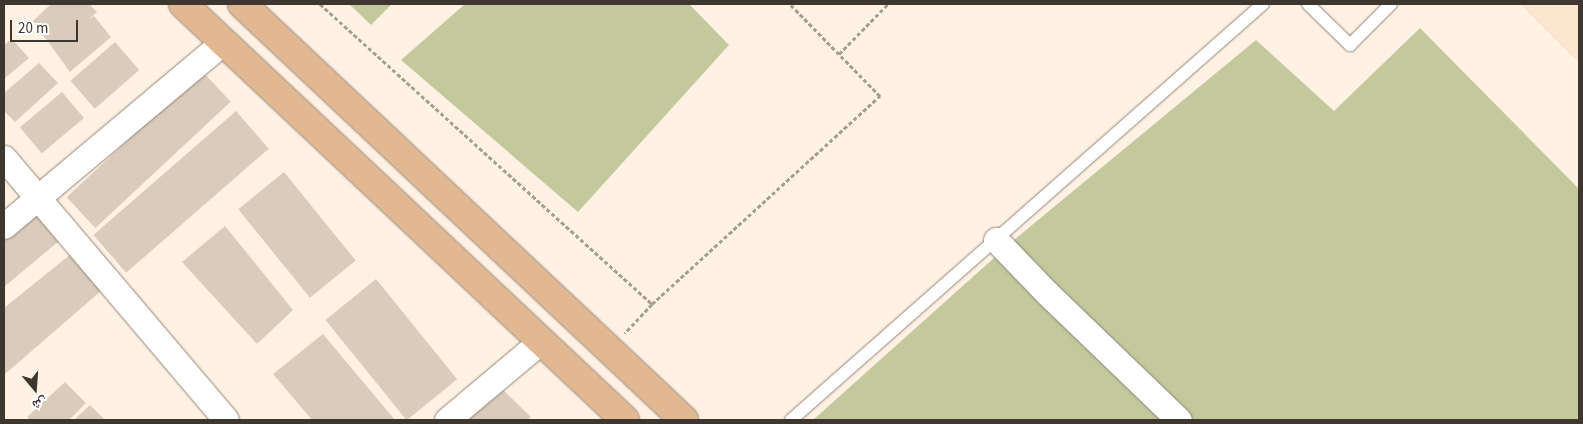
<!DOCTYPE html>
<meta charset="utf-8">
<style>
body{margin:0}
#map{position:relative;width:1583px;height:424px;overflow:hidden;background:#fff2e5;font-family:"Source Sans 3","Noto Naskh Arabic",sans-serif}
div>[style]{position:absolute}
.built>*{inset:0;background:#fae5cf}
.green>*{inset:0;background:#c3c89d}
.building>*{inset:0;background:#dacbbb;transform-origin:0 0}
.path>*{height:3px;margin-top:-1.5px;transform-origin:0;background:repeating-linear-gradient(90deg,#a69c92 0 4px,transparent 0 6.5px)}
.roads{filter:drop-shadow(0 0 1px #938577) drop-shadow(0 0 1px #938577)}
.service>*{height:12px;margin:-6px;padding:0 6px;transform-origin:6px;border-radius:6px;background:#fff}
.minor>*{height:25px;margin:-12.5px;padding:0 12.5px;transform-origin:12.5px;border-radius:12.5px;background:#fff}
.primary>*{height:28px;margin:-14px;padding:0 14px;transform-origin:14px;border-radius:14px;background:#e1b891}
span{translate:-50% -50%;white-space:nowrap;text-align:center;line-height:1.15;-webkit-text-stroke:5px #fff;paint-order:stroke}
.frame{position:absolute;inset:0;border:5px solid #3d3730;pointer-events:none}
.north{position:absolute;left:10px;top:364px;width:50px;height:50px;-webkit-text-stroke:4px #fff;paint-order:stroke;rotate:162deg;font-size:14px;font-weight:700;line-height:20px;text-align:center;color:#3d3730}
.north::after{content:'';display:block;margin:auto;width:18px;height:22px;background:#3d3730;clip-path:polygon(50% 0,100% 100%,50% 72%,0 100%)}
.scale{position:absolute;left:10px;top:20px;width:68px;height:22px;box-sizing:border-box;border:2px solid #3d3730;border-top:0;padding-left:6px;font-size:15px;line-height:18px;white-space:nowrap;color:#3d3730;-webkit-text-stroke:4px #fff;paint-order:stroke}
</style>
<div id="map">
<div class="built">
<i style="clip-path:polygon(1520px 4px,1579px 4px,1579px 63px)"></i>
</div>
<div class="green">
<i style="clip-path:polygon(349px 4px,392px 4px,371px 25px)"></i>
<i style="clip-path:polygon(465px 4px,689px 4px,729px 45px,578px 212px,401px 60px)"></i>
<i style="clip-path:polygon(1420px 28px,1579px 189px,1579px 420px,813px 420px,1014px 240px,1256px 40px,1334px 111px)"></i>
</div>
<div class="building">
<i style="clip-path:polygon(51px 4px,89px 4px,97px 12px,88px 20px,94px 16px,111px 37px,70px 72px,33px 21px)"></i>
<i style="clip-path:polygon(12px 39px,29px 58px,4px 79px,4px 45px)"></i>
<i style="left:115px;top:42px;width:37px;height:59px;rotate:49deg"></i>
<i style="clip-path:polygon(39px 63px,58px 83px,15px 122px,4px 111px,4px 93px)"></i>
<i style="left:202px;top:71px;width:42px;height:185px;rotate:47deg"></i>
<i style="left:62px;top:92px;width:34px;height:55px;rotate:50deg"></i>
<i style="left:236px;top:111px;width:50px;height:189px;rotate:49deg"></i>
<i style="left:284px;top:172px;width:114px;height:59px;rotate:51deg"></i>
<i style="clip-path:polygon(36px 212px,59px 241px,4px 287px,4px 239px)"></i>
<i style="clip-path:polygon(225px 226px,293px 310px,257px 344px,182px 262px)"></i>
<i style="clip-path:polygon(71px 254px,101px 291px,4px 375px,4px 308px)"></i>
<i style="left:376px;top:279px;width:129px;height:65px;rotate:51deg"></i>
<i style="clip-path:polygon(323px 334px,395px 420px,312px 420px,273px 374px)"></i>
<i style="clip-path:polygon(65px 382px,86px 403px,69px 420px,30px 420px,27px 417px)"></i>
<i style="clip-path:polygon(499px 386px,531px 417px,527px 420px,460px 420px)"></i>
<i style="clip-path:polygon(90px 405px,105px 420px,74px 420px)"></i>
</div>
<div class="path">
<i style="left:320px;top:4px;width:447px;rotate:42.1deg"></i>
<i style="left:652px;top:304px;width:40px;rotate:133deg"></i>
<i style="left:839px;top:54px;width:70px;rotate:-45.6deg"></i>
<i style="left:652px;top:304px;width:309px;rotate:-42.4deg"></i>
<i style="left:880px;top:96px;width:129px;rotate:-134.4deg"></i>
</div>
<div class="roads">
<div class="service">
<i style="left:1308px;top:4px;width:59px;rotate:44.3deg"></i>
<i style="left:1350px;top:45px;width:58px;rotate:-45deg"></i>
<i style="left:791px;top:420px;width:629px;rotate:-41.39deg"></i>
</div>
<div class="minor">
<i style="left:4px;top:158px;width:343px;rotate:49.7deg"></i>
<i style="left:4px;top:226px;width:286px;rotate:-40deg"></i>
<i style="left:996px;top:240px;width:74px;rotate:46.1deg"></i>
<i style="left:1047px;top:293px;width:183px;rotate:43.9deg"></i>
<i style="left:447px;top:420px;width:123px;rotate:-40deg"></i>
</div>
<div class="primary">
<i style="left:183px;top:4px;width:607px;rotate:43.26deg"></i>
<i style="left:242px;top:4px;width:607px;rotate:43.26deg"></i>
</div>
</div>
<div class="frame"></div>
<div class="north">ش</div>
<div class="scale">20 m</div>
</div>
